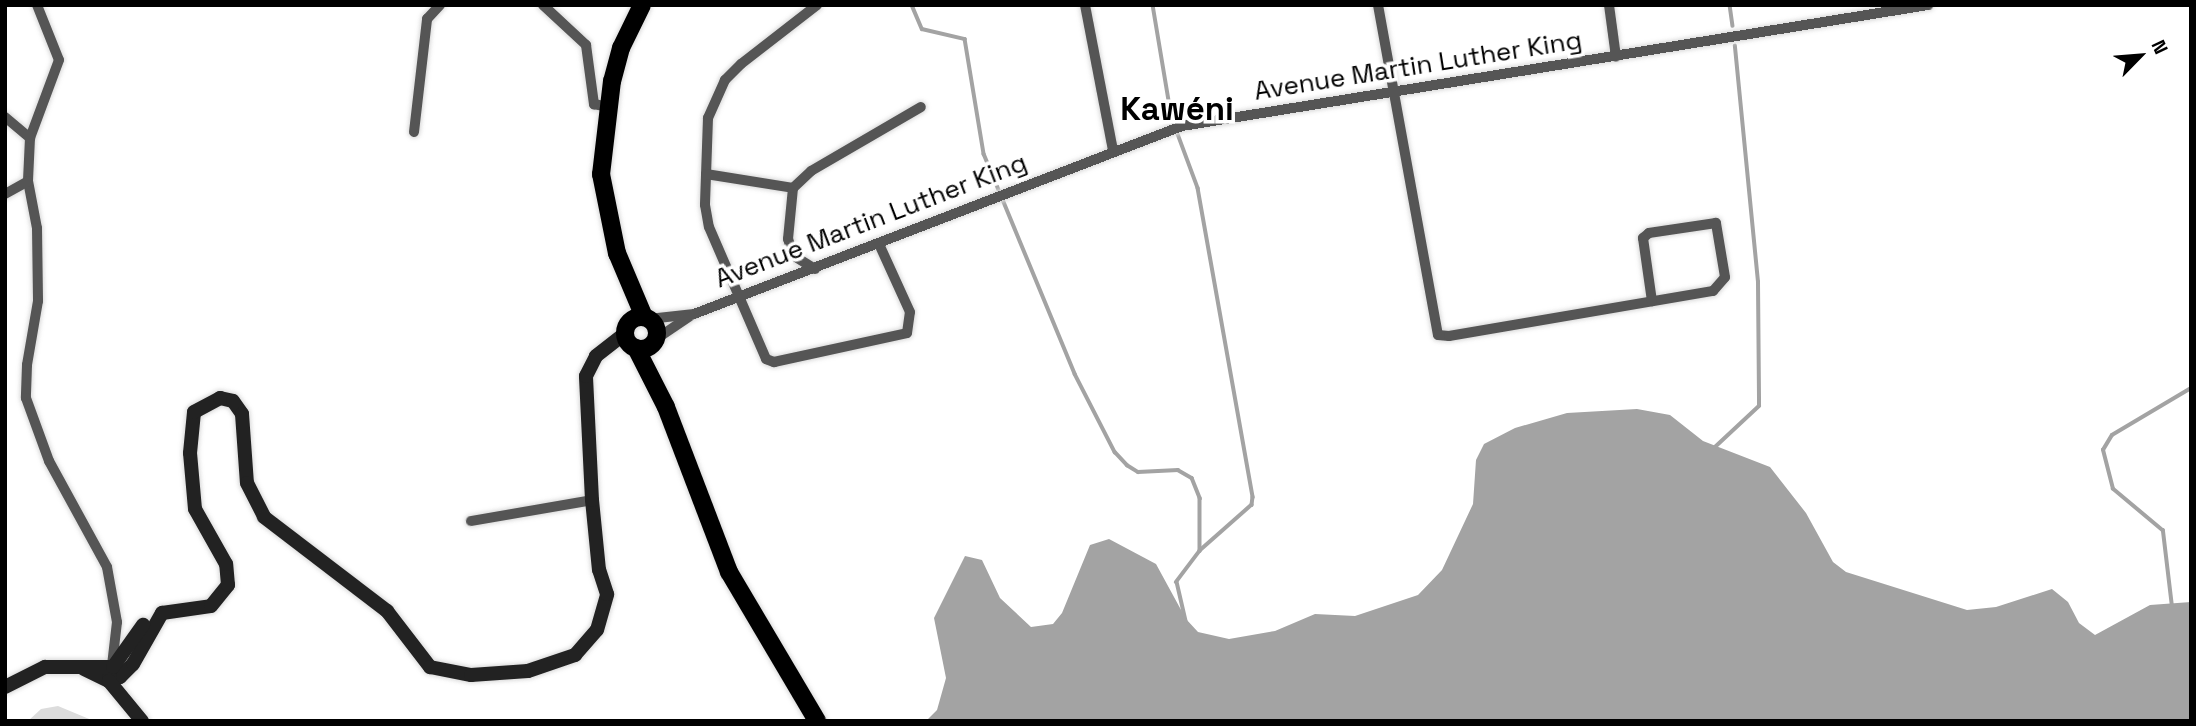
<!DOCTYPE html>
<meta charset="utf-8">
<style>
body{margin:0}
#map{position:relative;width:2196px;height:726px;overflow:hidden;background:#fff;font-family:"Space Grotesk",sans-serif}
div>[style]{position:absolute}
.green>*{inset:0;background:#dcdcdc}
.water>*{inset:0;background:#a3a3a3}
.stream>*{height:3.5px;margin:-1.75px;padding:0 1.75px;transform-origin:1.75px;border-radius:1.75px;background:#a3a3a3}
.roads{filter:drop-shadow(0 0 2px #dbdbdb) drop-shadow(0 0 2px #dbdbdb)}
.street>*{height:10px;margin:-5px;padding:0 5px;transform-origin:5px;border-radius:5px;background:#555}
.secondary>*{height:14px;margin:-7px;padding:0 7px;transform-origin:7px;border-radius:7px;background:#222}
.primary>*{height:18px;margin:-9px;padding:0 9px;transform-origin:9px;border-radius:9px;background:#000}
.primary>.ring{margin:-9px;padding:0;box-sizing:content-box;background:none;border:18px solid #000;border-radius:50%}
span{translate:-50% -50%;white-space:nowrap;text-align:center;line-height:1.15;-webkit-text-stroke:7px #fff;paint-order:stroke}
.street-label{font-size:26px;color:#000}
.district-label{font-size:33px;color:#000;font-weight:700}
.frame{position:absolute;inset:0;border:7px solid #000;pointer-events:none}
.north{position:absolute;left:2105px;top:21px;width:70px;height:70px;-webkit-text-stroke:5px #fff;paint-order:stroke;rotate:65deg;font-size:19px;font-weight:700;line-height:28px;text-align:center;color:#000}
.north::after{content:'';display:block;margin:auto;width:24px;height:32px;background:#000;clip-path:polygon(50% 0,100% 100%,50% 72%,0 100%)}
</style>
<div id="map">
<div class="green">
<i style="clip-path:polygon(58px 706px,94px 721px,28px 721px,41px 709px)"></i>
</div>
<div class="water">
<i style="clip-path:polygon(1637px 409px,1670px 415px,1703px 441px,1770px 467px,1806px 513px,1833px 562px,1846px 572px,1967px 610px,1996px 607px,2052px 589px,2068px 602px,2079px 623px,2095px 635px,2150px 605px,2191px 602px,2191px 721px,926px 721px,937px 710px,946px 678px,934px 618px,965px 556px,982px 560px,1000px 598px,1031px 627px,1053px 624px,1062px 613px,1090px 545px,1109px 539px,1156px 564px,1186px 619px,1198px 632px,1229px 639px,1275px 631px,1315px 614px,1355px 616px,1418px 595px,1442px 570px,1473px 504px,1476px 460px,1484px 444px,1515px 428px,1567px 413px)"></i>
</div>
<div class="stream">
<i style="left:912px;top:5px;width:26px;rotate:67deg"></i>
<i style="left:922px;top:29px;width:44px;rotate:13.1deg"></i>
<i style="left:965px;top:39px;width:117px;rotate:80.6deg"></i>
<i style="left:984px;top:154px;width:238px;rotate:67.5deg"></i>
<i style="left:1075px;top:374px;width:88px;rotate:62.9deg"></i>
<i style="left:1115px;top:452px;width:18px;rotate:47deg"></i>
<i style="left:1127px;top:465px;width:13px;rotate:32deg"></i>
<i style="left:1138px;top:472px;width:40px;rotate:-2.9deg"></i>
<i style="left:1178px;top:470px;width:16px;rotate:30deg"></i>
<i style="left:1192px;top:478px;width:22px;rotate:68deg"></i>
<i style="left:1200px;top:498px;width:53px;rotate:90deg"></i>
<i style="left:1153px;top:5px;width:115px;rotate:80.5deg"></i>
<i style="left:1172px;top:118px;width:75px;rotate:69.6deg"></i>
<i style="left:1198px;top:188px;width:314px;rotate:79.9deg"></i>
<i style="left:1253px;top:497px;width:8px;rotate:97deg"></i>
<i style="left:1252px;top:505px;width:69px;rotate:138.5deg"></i>
<i style="left:1200px;top:551px;width:39px;rotate:127deg"></i>
<i style="left:1177px;top:582px;width:40px;rotate:77deg"></i>
<i style="left:1730px;top:5px;width:21px;rotate:82deg"></i>
<i style="left:1715px;top:447px;width:60px;rotate:-43deg"></i>
<i style="left:1759px;top:406px;width:8px;rotate:-90deg"></i>
<i style="left:1759px;top:398px;width:116px;rotate:-90.5deg"></i>
<i style="left:1758px;top:282px;width:237px;rotate:-95.6deg"></i>
<i style="left:2172px;top:607px;width:77px;rotate:-96.8deg"></i>
<i style="left:2163px;top:531px;width:65px;rotate:-140deg"></i>
<i style="left:2113px;top:489px;width:40px;rotate:-104.4deg"></i>
<i style="left:2103px;top:450px;width:17px;rotate:-59deg"></i>
<i style="left:2112px;top:435px;width:92px;rotate:-30.7deg"></i>
</div>
<div class="roads">
<div class="street">
<i style="left:37px;top:5px;width:59px;rotate:68.2deg"></i>
<i style="left:59px;top:60px;width:83px;rotate:110.4deg"></i>
<i style="left:30px;top:138px;width:43px;rotate:92.7deg"></i>
<i style="left:28px;top:181px;width:48px;rotate:79.2deg"></i>
<i style="left:37px;top:228px;width:73px;rotate:89.2deg"></i>
<i style="left:38px;top:301px;width:65px;rotate:99.8deg"></i>
<i style="left:27px;top:365px;width:33px;rotate:92deg"></i>
<i style="left:26px;top:398px;width:67px;rotate:69.9deg"></i>
<i style="left:49px;top:461px;width:121px;rotate:61.3deg"></i>
<i style="left:107px;top:567px;width:56px;rotate:79.7deg"></i>
<i style="left:117px;top:622px;width:43px;rotate:96.6deg"></i>
<i style="left:543px;top:5px;width:59px;rotate:42.9deg"></i>
<i style="left:586px;top:45px;width:60px;rotate:82.3deg"></i>
<i style="left:594px;top:104px;width:14px;rotate:12deg"></i>
<i style="left:817px;top:5px;width:96px;rotate:142.2deg"></i>
<i style="left:741px;top:64px;width:23px;rotate:135deg"></i>
<i style="left:725px;top:80px;width:42px;rotate:114.1deg"></i>
<i style="left:708px;top:118px;width:87px;rotate:92deg"></i>
<i style="left:705px;top:205px;width:22px;rotate:80deg"></i>
<i style="left:709px;top:227px;width:144px;rotate:66.6deg"></i>
<i style="left:766px;top:359px;width:9px;rotate:21deg"></i>
<i style="left:774px;top:362px;width:136px;rotate:-12.3deg"></i>
<i style="left:907px;top:333px;width:21px;rotate:-82deg"></i>
<i style="left:910px;top:312px;width:75px;rotate:-114.5deg"></i>
<i style="left:1085px;top:5px;width:149px;rotate:79.1deg"></i>
<i style="left:1378px;top:5px;width:335px;rotate:79.7deg"></i>
<i style="left:1438px;top:335px;width:11px;rotate:5deg"></i>
<i style="left:1449px;top:336px;width:268px;rotate:-9.7deg"></i>
<i style="left:1713px;top:291px;width:18px;rotate:-49deg"></i>
<i style="left:1725px;top:277px;width:55px;rotate:-99.5deg"></i>
<i style="left:1716px;top:223px;width:68px;rotate:171.5deg"></i>
<i style="left:1649px;top:233px;width:8px;rotate:140deg"></i>
<i style="left:1643px;top:238px;width:64px;rotate:81.9deg"></i>
<i style="left:1609px;top:5px;width:52px;rotate:82.3deg"></i>
<i style="left:5px;top:117px;width:33px;rotate:40deg"></i>
<i style="left:414px;top:132px;width:114px;rotate:-83.4deg"></i>
<i style="left:427px;top:19px;width:19px;rotate:-47deg"></i>
<i style="left:706px;top:174px;width:88px;rotate:9.1deg"></i>
<i style="left:5px;top:194px;width:26px;rotate:-29deg"></i>
<i style="left:815px;top:269px;width:26px;rotate:-148deg"></i>
<i style="left:793px;top:255px;width:17px;rotate:-107deg"></i>
<i style="left:788px;top:239px;width:51px;rotate:-84.4deg"></i>
<i style="left:793px;top:188px;width:25px;rotate:-43deg"></i>
<i style="left:811px;top:171px;width:127px;rotate:-30.2deg"></i>
<i style="left:649px;top:319px;width:45px;rotate:-6.3deg"></i>
<i style="left:694px;top:314px;width:523px;rotate:-21.07deg"></i>
<i style="left:1182px;top:126px;width:756px;rotate:-9.21deg"></i>
<i style="left:656px;top:339px;width:40px;rotate:-34deg"></i>
<i style="left:471px;top:521px;width:123px;rotate:-9.8deg"></i>
</div>
<div class="secondary">
<i style="left:84px;top:669px;width:28px;rotate:26deg"></i>
<i style="left:109px;top:681px;width:12px;rotate:-20deg"></i>
<i style="left:120px;top:677px;width:18px;rotate:-45deg"></i>
<i style="left:133px;top:664px;width:59px;rotate:-60.4deg"></i>
<i style="left:162px;top:613px;width:49px;rotate:-8.1deg"></i>
<i style="left:211px;top:606px;width:27px;rotate:-51deg"></i>
<i style="left:228px;top:585px;width:21px;rotate:-95deg"></i>
<i style="left:226px;top:564px;width:63px;rotate:-119.4deg"></i>
<i style="left:195px;top:509px;width:56px;rotate:-95.1deg"></i>
<i style="left:190px;top:453px;width:41px;rotate:-84.4deg"></i>
<i style="left:194px;top:412px;width:30px;rotate:-28deg"></i>
<i style="left:220px;top:398px;width:13px;rotate:13deg"></i>
<i style="left:233px;top:401px;width:16px;rotate:55deg"></i>
<i style="left:242px;top:414px;width:69px;rotate:85.9deg"></i>
<i style="left:247px;top:483px;width:38px;rotate:63deg"></i>
<i style="left:264px;top:517px;width:155px;rotate:37.4deg"></i>
<i style="left:387px;top:611px;width:71px;rotate:52.5deg"></i>
<i style="left:430px;top:667px;width:42px;rotate:11deg"></i>
<i style="left:471px;top:675px;width:57px;rotate:-4deg"></i>
<i style="left:528px;top:671px;width:50px;rotate:-18.8deg"></i>
<i style="left:575px;top:655px;width:33px;rotate:-49deg"></i>
<i style="left:597px;top:630px;width:37px;rotate:-74deg"></i>
<i style="left:607px;top:594px;width:25px;rotate:-108deg"></i>
<i style="left:599px;top:570px;width:70px;rotate:-95.7deg"></i>
<i style="left:592px;top:500px;width:124px;rotate:-92.8deg"></i>
<i style="left:586px;top:376px;width:22px;rotate:-63deg"></i>
<i style="left:596px;top:356px;width:37px;rotate:-38deg"></i>
<i style="left:110px;top:675px;width:6px;rotate:99deg"></i>
<i style="left:109px;top:681px;width:52px;rotate:50.5deg"></i>
<i style="left:5px;top:687px;width:45px;rotate:-26.6deg"></i>
<i style="left:45px;top:667px;width:68px"></i>
<i style="left:113px;top:667px;width:52px;rotate:-54.5deg"></i>
</div>
<div class="primary">
<i style="left:642px;top:5px;width:48px;rotate:116deg"></i>
<i style="left:621px;top:48px;width:34px;rotate:105deg"></i>
<i style="left:612px;top:81px;width:94px;rotate:96.7deg"></i>
<i style="left:601px;top:174px;width:81px;rotate:78.6deg"></i>
<i style="left:617px;top:253px;width:69px;rotate:67.1deg"></i>
<i class="ring" style="left:625px;top:317px;width:14px;height:14px"></i>
<i style="left:636px;top:348px;width:66px;rotate:63deg"></i>
<i style="left:666px;top:407px;width:177px;rotate:69.1deg"></i>
<i style="left:729px;top:572px;width:173px;rotate:59.4deg"></i>
</div>
</div>
<div class="street-label">
<span style="left:1418px;top:66px;rotate:-9deg">Avenue Martin Luther King</span>
<span style="left:871px;top:221px;rotate:-21deg">Avenue Martin Luther King</span>
</div>
<div class="district-label">
<span style="left:1177px;top:110px">Kawéni</span>
</div>
<div class="frame"></div>
<div class="north">N</div>
</div>
